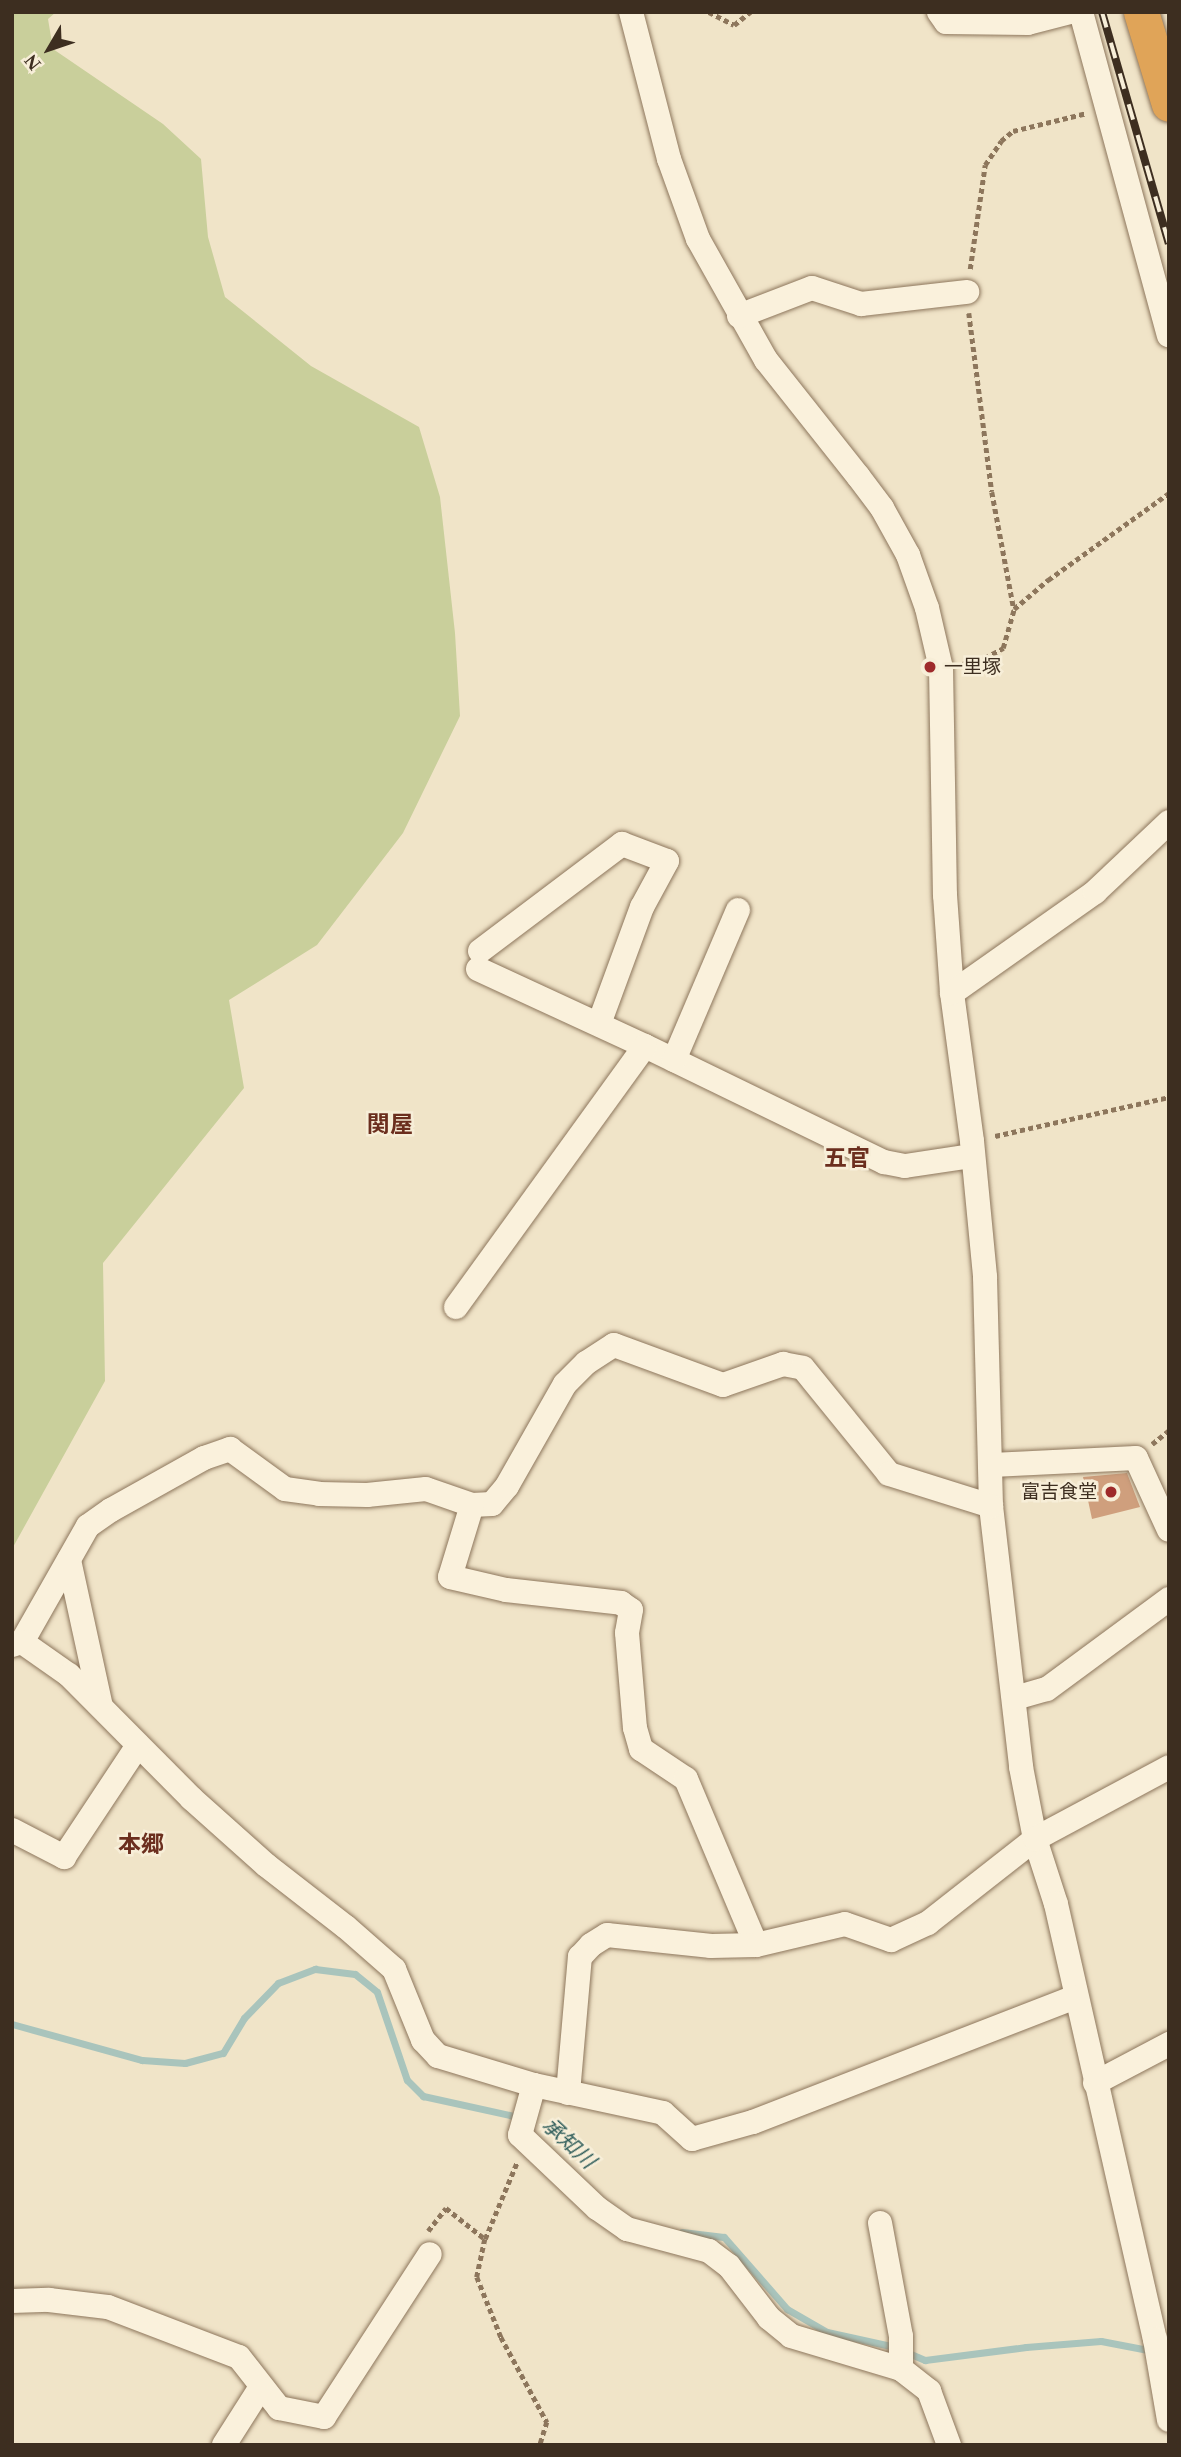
<!DOCTYPE html>
<meta charset="utf-8">
<style>
body{margin:0}
#map{position:relative;width:1181px;height:2457px;overflow:hidden;background:#f0e4c8;font-family:"Times New Roman","Noto Sans JP",serif}
div>[style]{position:absolute}
.green>*{inset:0;background:#c9cf9b}
.stream>*{height:7px;margin:-3.5px;padding:0 3.5px;transform-origin:3.5px;border-radius:3.5px;background:#a9c4bc}
.building>*{inset:0;background:#cf9f7d}
.path>*{height:4.5px;margin-top:-2.25px;transform-origin:0;background:repeating-linear-gradient(90deg,#8d765c 0 5px,transparent 0 8.5px)}
.roads{filter:drop-shadow(0 0 2px #8d765c) drop-shadow(0 0 2px #8d765c)}
.minor>*{height:24px;margin:-12px;padding:0 12px;transform-origin:12px;border-radius:12px;background:#faf1dc}
.highway>*{height:35px;margin:-17.5px;padding:0 17.5px;transform-origin:17.5px;border-radius:17.5px;background:#e0a458}
.rail>*{height:8px;margin-top:-4px;transform-origin:0;background:repeating-linear-gradient(90deg,#f7eed8 0 16px,#3d2e20 0 32px);box-sizing:border-box;border-block:2px solid #3d2e20}
.dots>*{width:19px;height:19px;translate:-50% -50%;box-sizing:border-box;border:4px solid #f7eed8;border-radius:50%}
span{translate:-50% -50%;white-space:nowrap;text-align:center;line-height:1.15;-webkit-text-stroke:5px #f7eed8;paint-order:stroke}
.poi-label{font-size:19px;color:#3d2e20}
.left{translate:0 -50%;text-align:left}
.right{translate:-100% -50%;text-align:right}
.water-label{font-size:21px;color:#2f5d5a;font-style:italic}
.quarter-label{font-size:23px;color:#6b2e1e;font-weight:700}
.frame{position:absolute;inset:0;border:14px solid #3d2e20;pointer-events:none}
.north{position:absolute;left:14px;top:14px;width:70px;height:70px;-webkit-text-stroke:5px #f7eed8;paint-order:stroke;rotate:231deg;font-size:19px;font-weight:700;line-height:28px;text-align:center;color:#3d2e20}
.north::after{content:'';display:block;margin:auto;width:24px;height:32px;background:#3d2e20;clip-path:polygon(50% 0,100% 100%,50% 72%,0 100%)}
</style>
<div id="map">
<div class="green">
<i style="clip-path:polygon(12px 12px,56px 12px,48px 19px,53px 49px,163px 124px,201px 159px,208px 237px,225px 297px,311px 366px,419px 427px,440px 497px,455px 633px,460px 716px,403px 833px,317px 945px,229px 1000px,244px 1088px,103px 1263px,105px 1381px,12px 1549px)"></i>
</div>
<div class="stream">
<i style="left:12px;top:2024px;width:135px;rotate:15.5deg"></i>
<i style="left:142px;top:2060px;width:43px;rotate:4deg"></i>
<i style="left:185px;top:2063px;width:39px;rotate:-15deg"></i>
<i style="left:223px;top:2053px;width:41px;rotate:-59deg"></i>
<i style="left:244px;top:2018px;width:49px;rotate:-45.8deg"></i>
<i style="left:278px;top:1983px;width:40px;rotate:-21deg"></i>
<i style="left:315px;top:1969px;width:40px;rotate:7.1deg"></i>
<i style="left:355px;top:1974px;width:28px;rotate:39deg"></i>
<i style="left:377px;top:1992px;width:93px;rotate:71.2deg"></i>
<i style="left:407px;top:2080px;width:23px;rotate:45deg"></i>
<i style="left:423px;top:2096px;width:93px;rotate:12.4deg"></i>
<i style="left:514px;top:2116px;width:5px;rotate:37deg"></i>
<i style="left:682px;top:2232px;width:42px;rotate:6.8deg"></i>
<i style="left:724px;top:2237px;width:96px;rotate:48.8deg"></i>
<i style="left:787px;top:2309px;width:46px;rotate:29.9deg"></i>
<i style="left:827px;top:2332px;width:70px;rotate:12.4deg"></i>
<i style="left:906px;top:2352px;width:21px;rotate:23deg"></i>
<i style="left:925px;top:2360px;width:102px;rotate:-7.3deg"></i>
<i style="left:1026px;top:2347px;width:75px;rotate:-4.6deg"></i>
<i style="left:1101px;top:2341px;width:53px;rotate:10.9deg"></i>
</div>
<div class="building">
<i style="clip-path:polygon(1127px 1473px,1140px 1507px,1092px 1519px,1083px 1477px)"></i>
</div>
<div class="path">
<i style="left:709px;top:12px;width:28px;rotate:27deg"></i>
<i style="left:734px;top:25px;width:21px;rotate:-39deg"></i>
<i style="left:970px;top:269px;width:105px;rotate:-81.8deg"></i>
<i style="left:985px;top:165px;width:29px;rotate:-56deg"></i>
<i style="left:1001px;top:141px;width:16px;rotate:-40deg"></i>
<i style="left:1013px;top:131px;width:76px;rotate:-13.7deg"></i>
<i style="left:969px;top:313px;width:180px;rotate:82.7deg"></i>
<i style="left:992px;top:492px;width:119px;rotate:79.4deg"></i>
<i style="left:962px;top:664px;width:15px;rotate:-8deg"></i>
<i style="left:977px;top:662px;width:30px;rotate:-28deg"></i>
<i style="left:1003px;top:648px;width:41px;rotate:-74.2deg"></i>
<i style="left:1014px;top:609px;width:45px;rotate:-40.5deg"></i>
<i style="left:1048px;top:580px;width:149px;rotate:-35.7deg"></i>
<i style="left:995px;top:1136px;width:178px;rotate:-12.6deg"></i>
<i style="left:1152px;top:1444px;width:22px;rotate:-39deg"></i>
<i style="left:428px;top:2231px;width:29px;rotate:-52deg"></i>
<i style="left:446px;top:2208px;width:50px;rotate:38.5deg"></i>
<i style="left:485px;top:2239px;width:83px;rotate:-67.4deg"></i>
<i style="left:485px;top:2239px;width:39px;rotate:102deg"></i>
<i style="left:477px;top:2277px;width:65px;rotate:68.2deg"></i>
<i style="left:501px;top:2337px;width:97px;rotate:61.6deg"></i>
<i style="left:547px;top:2422px;width:24px;rotate:107deg"></i>
</div>
<div class="roads">
<div class="minor">
<i style="left:631px;top:12px;width:152px;rotate:75.5deg"></i>
<i style="left:669px;top:159px;width:85px;rotate:70.1deg"></i>
<i style="left:698px;top:239px;width:139px;rotate:60.7deg"></i>
<i style="left:766px;top:360px;width:148px;rotate:51.6deg"></i>
<i style="left:858px;top:476px;width:40px;rotate:53deg"></i>
<i style="left:882px;top:508px;width:54px;rotate:61deg"></i>
<i style="left:908px;top:555px;width:56px;rotate:70.3deg"></i>
<i style="left:927px;top:608px;width:62px;rotate:76.9deg"></i>
<i style="left:941px;top:668px;width:227px;rotate:89deg"></i>
<i style="left:945px;top:895px;width:98px;rotate:85.9deg"></i>
<i style="left:952px;top:993px;width:149px;rotate:82.3deg"></i>
<i style="left:972px;top:1141px;width:137px;rotate:84.5deg"></i>
<i style="left:985px;top:1277px;width:229px;rotate:88.5deg"></i>
<i style="left:991px;top:1506px;width:263px;rotate:83.4deg"></i>
<i style="left:1021px;top:1767px;width:73px;rotate:79deg"></i>
<i style="left:1035px;top:1839px;width:68px;rotate:72.1deg"></i>
<i style="left:1056px;top:1904px;width:446px;rotate:77.2deg"></i>
<i style="left:1155px;top:2339px;width:82px;rotate:80.2deg"></i>
<i style="left:939px;top:12px;width:12px;rotate:55deg"></i>
<i style="left:946px;top:22px;width:82px;rotate:0.7deg"></i>
<i style="left:1028px;top:23px;width:43px;rotate:-14.7deg"></i>
<i style="left:1081px;top:12px;width:335px;rotate:74.8deg"></i>
<i style="left:739px;top:316px;width:78px;rotate:-21deg"></i>
<i style="left:812px;top:288px;width:52px;rotate:18.1deg"></i>
<i style="left:861px;top:304px;width:107px;rotate:-6.5deg"></i>
<i style="left:480px;top:951px;width:178px;rotate:-37deg"></i>
<i style="left:622px;top:844px;width:48px;rotate:20.7deg"></i>
<i style="left:667px;top:861px;width:52px;rotate:118.5deg"></i>
<i style="left:642px;top:907px;width:125px;rotate:110.2deg"></i>
<i style="left:478px;top:969px;width:184px;rotate:24.8deg"></i>
<i style="left:645px;top:1046px;width:266px;rotate:25.9deg"></i>
<i style="left:884px;top:1162px;width:21px;rotate:11deg"></i>
<i style="left:905px;top:1166px;width:68px;rotate:-8.5deg"></i>
<i style="left:952px;top:993px;width:175px;rotate:-35.2deg"></i>
<i style="left:1095px;top:892px;width:102px;rotate:-43.4deg"></i>
<i style="left:674px;top:1060px;width:163px;rotate:-66.9deg"></i>
<i style="left:456px;top:1307px;width:322px;rotate:-54.1deg"></i>
<i style="left:992px;top:1465px;width:144px;rotate:-2.8deg"></i>
<i style="left:1136px;top:1458px;width:79px;rotate:65.4deg"></i>
<i style="left:472px;top:1505px;width:20px;rotate:-3deg"></i>
<i style="left:492px;top:1504px;width:23px;rotate:-50deg"></i>
<i style="left:507px;top:1486px;width:117px;rotate:-60.4deg"></i>
<i style="left:565px;top:1384px;width:30px;rotate:-45deg"></i>
<i style="left:586px;top:1363px;width:33px;rotate:-33deg"></i>
<i style="left:614px;top:1345px;width:116px;rotate:20.2deg"></i>
<i style="left:723px;top:1385px;width:64px;rotate:-19.3deg"></i>
<i style="left:783px;top:1364px;width:20px;rotate:11deg"></i>
<i style="left:803px;top:1368px;width:136px;rotate:50.9deg"></i>
<i style="left:889px;top:1474px;width:107px;rotate:17.4deg"></i>
<i style="left:69px;top:1560px;width:150px;rotate:77.7deg"></i>
<i style="left:22px;top:1642px;width:133px;rotate:-60.4deg"></i>
<i style="left:88px;top:1526px;width:28px;rotate:-35deg"></i>
<i style="left:111px;top:1510px;width:107px;rotate:-29.2deg"></i>
<i style="left:204px;top:1458px;width:28px;rotate:-19deg"></i>
<i style="left:230px;top:1449px;width:68px;rotate:36deg"></i>
<i style="left:285px;top:1489px;width:34px;rotate:8deg"></i>
<i style="left:319px;top:1494px;width:48px;rotate:1.2deg"></i>
<i style="left:367px;top:1495px;width:59px;rotate:-5.8deg"></i>
<i style="left:426px;top:1489px;width:49px;rotate:19.2deg"></i>
<i style="left:472px;top:1505px;width:75px;rotate:107deg"></i>
<i style="left:450px;top:1577px;width:57px;rotate:13.1deg"></i>
<i style="left:506px;top:1590px;width:116px;rotate:6.4deg"></i>
<i style="left:621px;top:1603px;width:12px;rotate:35deg"></i>
<i style="left:631px;top:1610px;width:23px;rotate:100deg"></i>
<i style="left:627px;top:1633px;width:95px;rotate:85.2deg"></i>
<i style="left:635px;top:1728px;width:22px;rotate:74deg"></i>
<i style="left:641px;top:1749px;width:54px;rotate:33.7deg"></i>
<i style="left:686px;top:1779px;width:180px;rotate:67.1deg"></i>
<i style="left:12px;top:1645px;width:10px;rotate:-17deg"></i>
<i style="left:22px;top:1642px;width:57px;rotate:35.1deg"></i>
<i style="left:69px;top:1675px;width:173px;rotate:45.2deg"></i>
<i style="left:191px;top:1798px;width:101px;rotate:41.8deg"></i>
<i style="left:266px;top:1865px;width:101px;rotate:37.8deg"></i>
<i style="left:346px;top:1927px;width:64px;rotate:41.2deg"></i>
<i style="left:394px;top:1969px;width:77px;rotate:67.8deg"></i>
<i style="left:423px;top:2040px;width:22px;rotate:47deg"></i>
<i style="left:438px;top:2056px;width:100px;rotate:16.8deg"></i>
<i style="left:534px;top:2085px;width:132px;rotate:12.2deg"></i>
<i style="left:663px;top:2113px;width:39px;rotate:42deg"></i>
<i style="left:692px;top:2139px;width:63px;rotate:-15.6deg"></i>
<i style="left:753px;top:2122px;width:345px;rotate:-21.2deg"></i>
<i style="left:1015px;top:1698px;width:33px;rotate:-16deg"></i>
<i style="left:1047px;top:1689px;width:152px;rotate:-36.4deg"></i>
<i style="left:12px;top:1830px;width:59px;rotate:27.4deg"></i>
<i style="left:64px;top:1857px;width:134px;rotate:-56.5deg"></i>
<i style="left:1095px;top:2083px;width:84px;rotate:-27.8deg"></i>
<i style="left:534px;top:2085px;width:52px;rotate:105.6deg"></i>
<i style="left:520px;top:2135px;width:106px;rotate:43.5deg"></i>
<i style="left:597px;top:2208px;width:37px;rotate:35deg"></i>
<i style="left:627px;top:2229px;width:85px;rotate:15deg"></i>
<i style="left:709px;top:2251px;width:25px;rotate:37deg"></i>
<i style="left:729px;top:2266px;width:66px;rotate:52.4deg"></i>
<i style="left:769px;top:2318px;width:28px;rotate:39deg"></i>
<i style="left:791px;top:2336px;width:115px;rotate:16.7deg"></i>
<i style="left:901px;top:2369px;width:36px;rotate:38deg"></i>
<i style="left:929px;top:2391px;width:58px;rotate:69.7deg"></i>
<i style="left:568px;top:2093px;width:137px;rotate:-85deg"></i>
<i style="left:580px;top:1957px;width:16px;rotate:-47deg"></i>
<i style="left:591px;top:1945px;width:19px;rotate:-32deg"></i>
<i style="left:607px;top:1935px;width:105px;rotate:6deg"></i>
<i style="left:711px;top:1946px;width:45px;rotate:-1.3deg"></i>
<i style="left:756px;top:1945px;width:91px;rotate:-13.3deg"></i>
<i style="left:845px;top:1924px;width:49px;rotate:19.2deg"></i>
<i style="left:891px;top:1940px;width:41px;rotate:-24.7deg"></i>
<i style="left:928px;top:1923px;width:136px;rotate:-38.1deg"></i>
<i style="left:1035px;top:1839px;width:152px;rotate:-28.2deg"></i>
<i style="left:880px;top:2223px;width:115px;rotate:79.5deg"></i>
<i style="left:901px;top:2336px;width:33px;rotate:90deg"></i>
<i style="left:12px;top:2301px;width:37px;rotate:-2deg"></i>
<i style="left:49px;top:2300px;width:59px;rotate:6.8deg"></i>
<i style="left:108px;top:2307px;width:140px;rotate:20.9deg"></i>
<i style="left:239px;top:2357px;width:65px;rotate:51.9deg"></i>
<i style="left:279px;top:2408px;width:46px;rotate:11.3deg"></i>
<i style="left:324px;top:2417px;width:194px;rotate:-57deg"></i>
<i style="left:224px;top:2445px;width:69px;rotate:-57.5deg"></i>
</div>
<div class="highway">
<i style="left:1141px;top:12px;width:96px;rotate:73.1deg"></i>
</div>
</div>
<div class="rail">
<i style="left:1102px;top:12px;width:241px;rotate:73.9deg"></i>
</div>
<div class="dots">
<i style="left:930px;top:667px;background:#9e2a2b"></i>
<i style="left:1111px;top:1492px;background:#9e2a2b"></i>
</div>
<div class="poi-label">
<span class="left" style="left:944px;top:667px">一里塚</span>
<span class="right" style="left:1097px;top:1492px">富吉食堂</span>
</div>
<div class="water-label">
<span style="left:569px;top:2143px;rotate:43deg">承知川</span>
</div>
<div class="quarter-label">
<span style="left:390px;top:1125px">関屋</span>
<span style="left:847px;top:1159px">五官</span>
<span style="left:141px;top:1845px">本郷</span>
</div>
<div class="frame"></div>
<div class="north">N</div>
</div>
